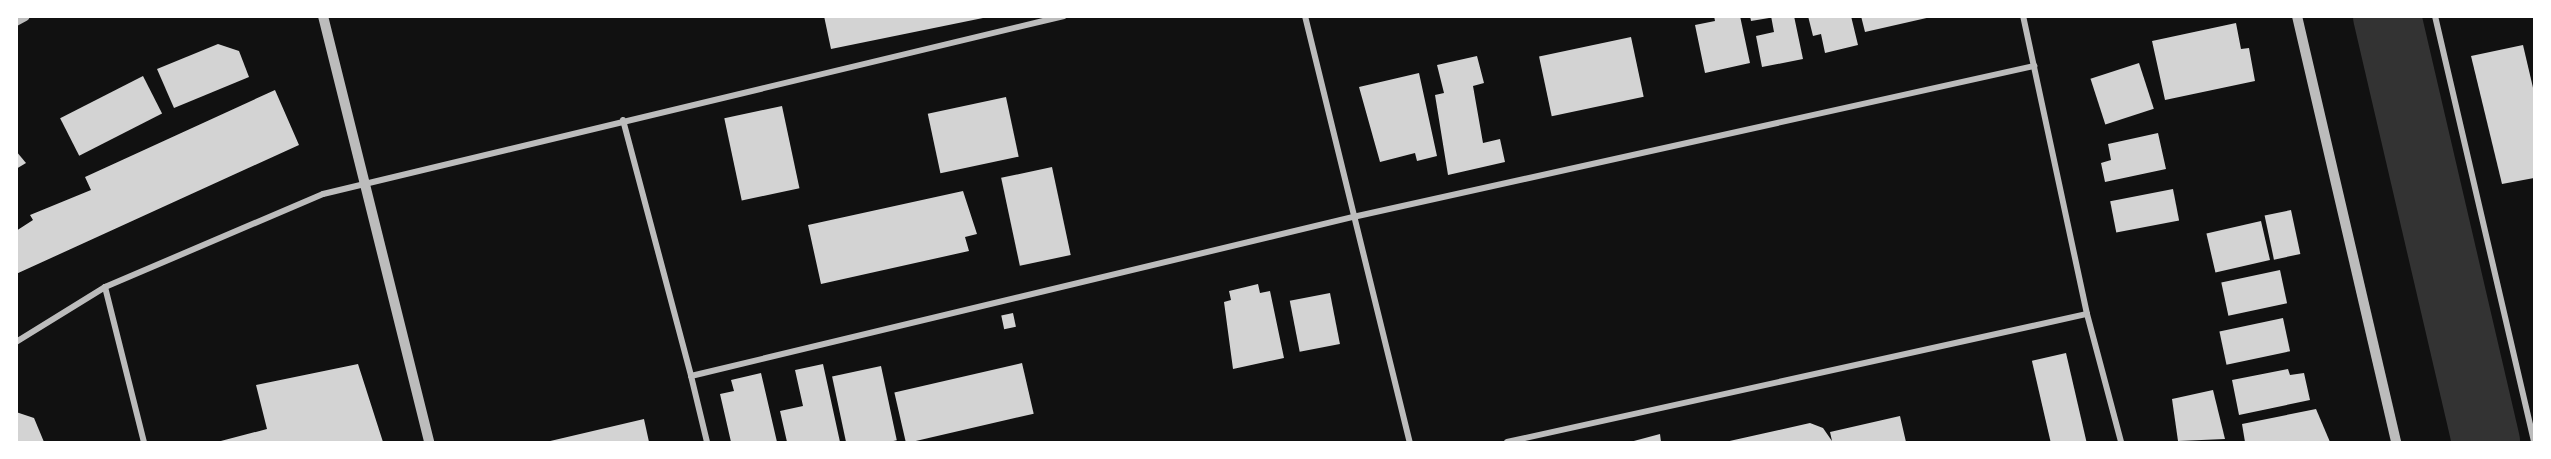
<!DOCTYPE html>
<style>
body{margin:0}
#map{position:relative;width:2551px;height:459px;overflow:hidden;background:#111;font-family:Ubuntu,sans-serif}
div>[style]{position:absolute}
.river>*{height:68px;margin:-34px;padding:0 34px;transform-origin:34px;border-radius:34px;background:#333}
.building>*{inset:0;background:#d3d3d3;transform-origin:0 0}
.minor>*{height:6px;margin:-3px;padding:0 3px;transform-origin:3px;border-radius:3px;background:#bcbcbc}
.tertiary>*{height:10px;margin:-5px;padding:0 5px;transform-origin:5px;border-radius:5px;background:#bcbcbc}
span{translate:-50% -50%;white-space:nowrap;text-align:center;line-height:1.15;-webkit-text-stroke:4.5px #fff;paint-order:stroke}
.frame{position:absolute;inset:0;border:18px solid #fff;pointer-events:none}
</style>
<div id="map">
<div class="river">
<i style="left:2387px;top:16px;width:437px;rotate:76.9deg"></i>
</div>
<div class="building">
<i style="clip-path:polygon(824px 16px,983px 16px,983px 18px,831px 49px)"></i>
<i style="clip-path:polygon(1714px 16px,1740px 16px,1750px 63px,1705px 73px,1695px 25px,1715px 21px)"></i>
<i style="clip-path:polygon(1750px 16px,1769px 16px,1769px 18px,1751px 21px)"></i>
<i style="clip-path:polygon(1771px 16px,1794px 16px,1803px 59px,1762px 67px,1756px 36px,1774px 32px)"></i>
<i style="clip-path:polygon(1808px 16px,1851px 16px,1858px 45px,1825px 53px,1821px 34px,1813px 36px)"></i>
<i style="clip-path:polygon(1861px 16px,1931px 16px,1931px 17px,1865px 32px)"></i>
<i style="clip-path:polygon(2236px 23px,2241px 49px,2249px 48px,2255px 81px,2165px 100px,2152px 41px)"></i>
<i style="left:1631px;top:37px;width:61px;height:94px;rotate:78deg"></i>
<i style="clip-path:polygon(218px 44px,239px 51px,249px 77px,174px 108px,157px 69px)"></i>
<i style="clip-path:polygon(2523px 45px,2534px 92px,2534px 178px,2502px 184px,2471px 56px)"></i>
<i style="clip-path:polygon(1477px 56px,1484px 83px,1473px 86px,1483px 143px,1500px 139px,1505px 162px,1448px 175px,1435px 95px,1444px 93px,1437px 65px)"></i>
<i style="left:2139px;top:63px;width:48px;height:51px;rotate:72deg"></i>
<i style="clip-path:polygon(1419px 73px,1437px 156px,1417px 161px,1415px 153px,1380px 162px,1359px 87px)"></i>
<i style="left:143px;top:76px;width:42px;height:93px;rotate:63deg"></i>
<i style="clip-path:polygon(275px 90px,299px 145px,16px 274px,16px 231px,33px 220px,30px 215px,91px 190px,85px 177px)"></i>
<i style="left:1006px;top:97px;width:61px;height:80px;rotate:78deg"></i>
<i style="left:782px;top:106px;width:84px;height:59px;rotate:78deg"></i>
<i style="clip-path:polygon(2158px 133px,2166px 169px,2105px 182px,2101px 163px,2111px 160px,2108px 144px)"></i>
<i style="clip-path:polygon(16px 151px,26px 163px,16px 169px)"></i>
<i style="left:1052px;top:167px;width:90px;height:52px;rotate:78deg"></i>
<i style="left:2173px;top:189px;width:32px;height:64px;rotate:79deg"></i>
<i style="clip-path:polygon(963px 191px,977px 234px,965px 237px,969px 251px,821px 284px,808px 225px)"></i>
<i style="left:2291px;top:210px;width:45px;height:27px;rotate:78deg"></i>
<i style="left:2261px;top:221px;width:40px;height:56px;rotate:77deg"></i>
<i style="left:2280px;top:270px;width:34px;height:60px;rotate:78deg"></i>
<i style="clip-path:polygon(1258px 284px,1260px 293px,1270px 291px,1284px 358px,1233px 369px,1224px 302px,1231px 300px,1229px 291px)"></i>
<i style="left:1330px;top:293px;width:52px;height:41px;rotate:79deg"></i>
<i style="left:1013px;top:313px;width:14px;height:12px;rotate:78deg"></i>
<i style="left:2283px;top:318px;width:34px;height:65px;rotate:78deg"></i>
<i style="left:2066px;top:353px;width:91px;height:35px;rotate:77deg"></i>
<i style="left:1022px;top:363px;width:52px;height:131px;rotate:77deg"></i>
<i style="clip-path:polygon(358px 364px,383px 442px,217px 442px,267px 429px,256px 385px)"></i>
<i style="clip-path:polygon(823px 364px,840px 442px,787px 442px,780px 411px,803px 406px,795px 370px)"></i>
<i style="left:881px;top:366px;width:76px;height:50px;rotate:78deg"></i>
<i style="clip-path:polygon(2288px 369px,2290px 375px,2304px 373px,2310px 400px,2239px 415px,2232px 380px)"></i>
<i style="clip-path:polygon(761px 373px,777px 442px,731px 442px,720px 394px,734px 391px,731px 380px)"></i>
<i style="clip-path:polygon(2213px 390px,2225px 439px,2178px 441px,2172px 399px)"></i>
<i style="clip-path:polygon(2316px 409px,2330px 442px,2245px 442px,2242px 424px)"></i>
<i style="clip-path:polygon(16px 412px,34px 418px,44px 442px,16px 442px)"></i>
<i style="clip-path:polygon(1900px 416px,1906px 442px,1725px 442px,1810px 423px,1823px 428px,1832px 441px,1830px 432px)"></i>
<i style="clip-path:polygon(644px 419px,649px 442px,546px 442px)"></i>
<i style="clip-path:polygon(1660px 434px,1661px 442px,1630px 442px)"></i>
</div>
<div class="minor">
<i style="left:1305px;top:16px;width:439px;rotate:76.2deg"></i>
<i style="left:2435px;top:16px;width:437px;rotate:76.9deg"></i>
<i style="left:623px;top:120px;width:265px;rotate:75.1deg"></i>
<i style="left:105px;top:287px;width:160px;rotate:75.9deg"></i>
<i style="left:2087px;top:314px;width:132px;rotate:75.1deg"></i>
<i style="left:16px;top:342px;width:105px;rotate:-31.7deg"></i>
<i style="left:105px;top:287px;width:237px;rotate:-23.1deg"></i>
<i style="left:323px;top:194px;width:762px;rotate:-13.51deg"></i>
<i style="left:707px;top:442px;width:68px;rotate:-103.6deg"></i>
<i style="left:691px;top:376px;width:681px;rotate:-13.51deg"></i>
<i style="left:1353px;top:217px;width:698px;rotate:-12.5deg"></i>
<i style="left:1507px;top:442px;width:594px;rotate:-12.45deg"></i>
<i style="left:2087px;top:314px;width:305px;rotate:-102.1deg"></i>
</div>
<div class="tertiary">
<i style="left:323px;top:16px;width:439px;rotate:76deg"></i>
<i style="left:2297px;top:16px;width:437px;rotate:76.9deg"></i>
<i style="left:16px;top:21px;width:10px;rotate:-29deg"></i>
</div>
<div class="frame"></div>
</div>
